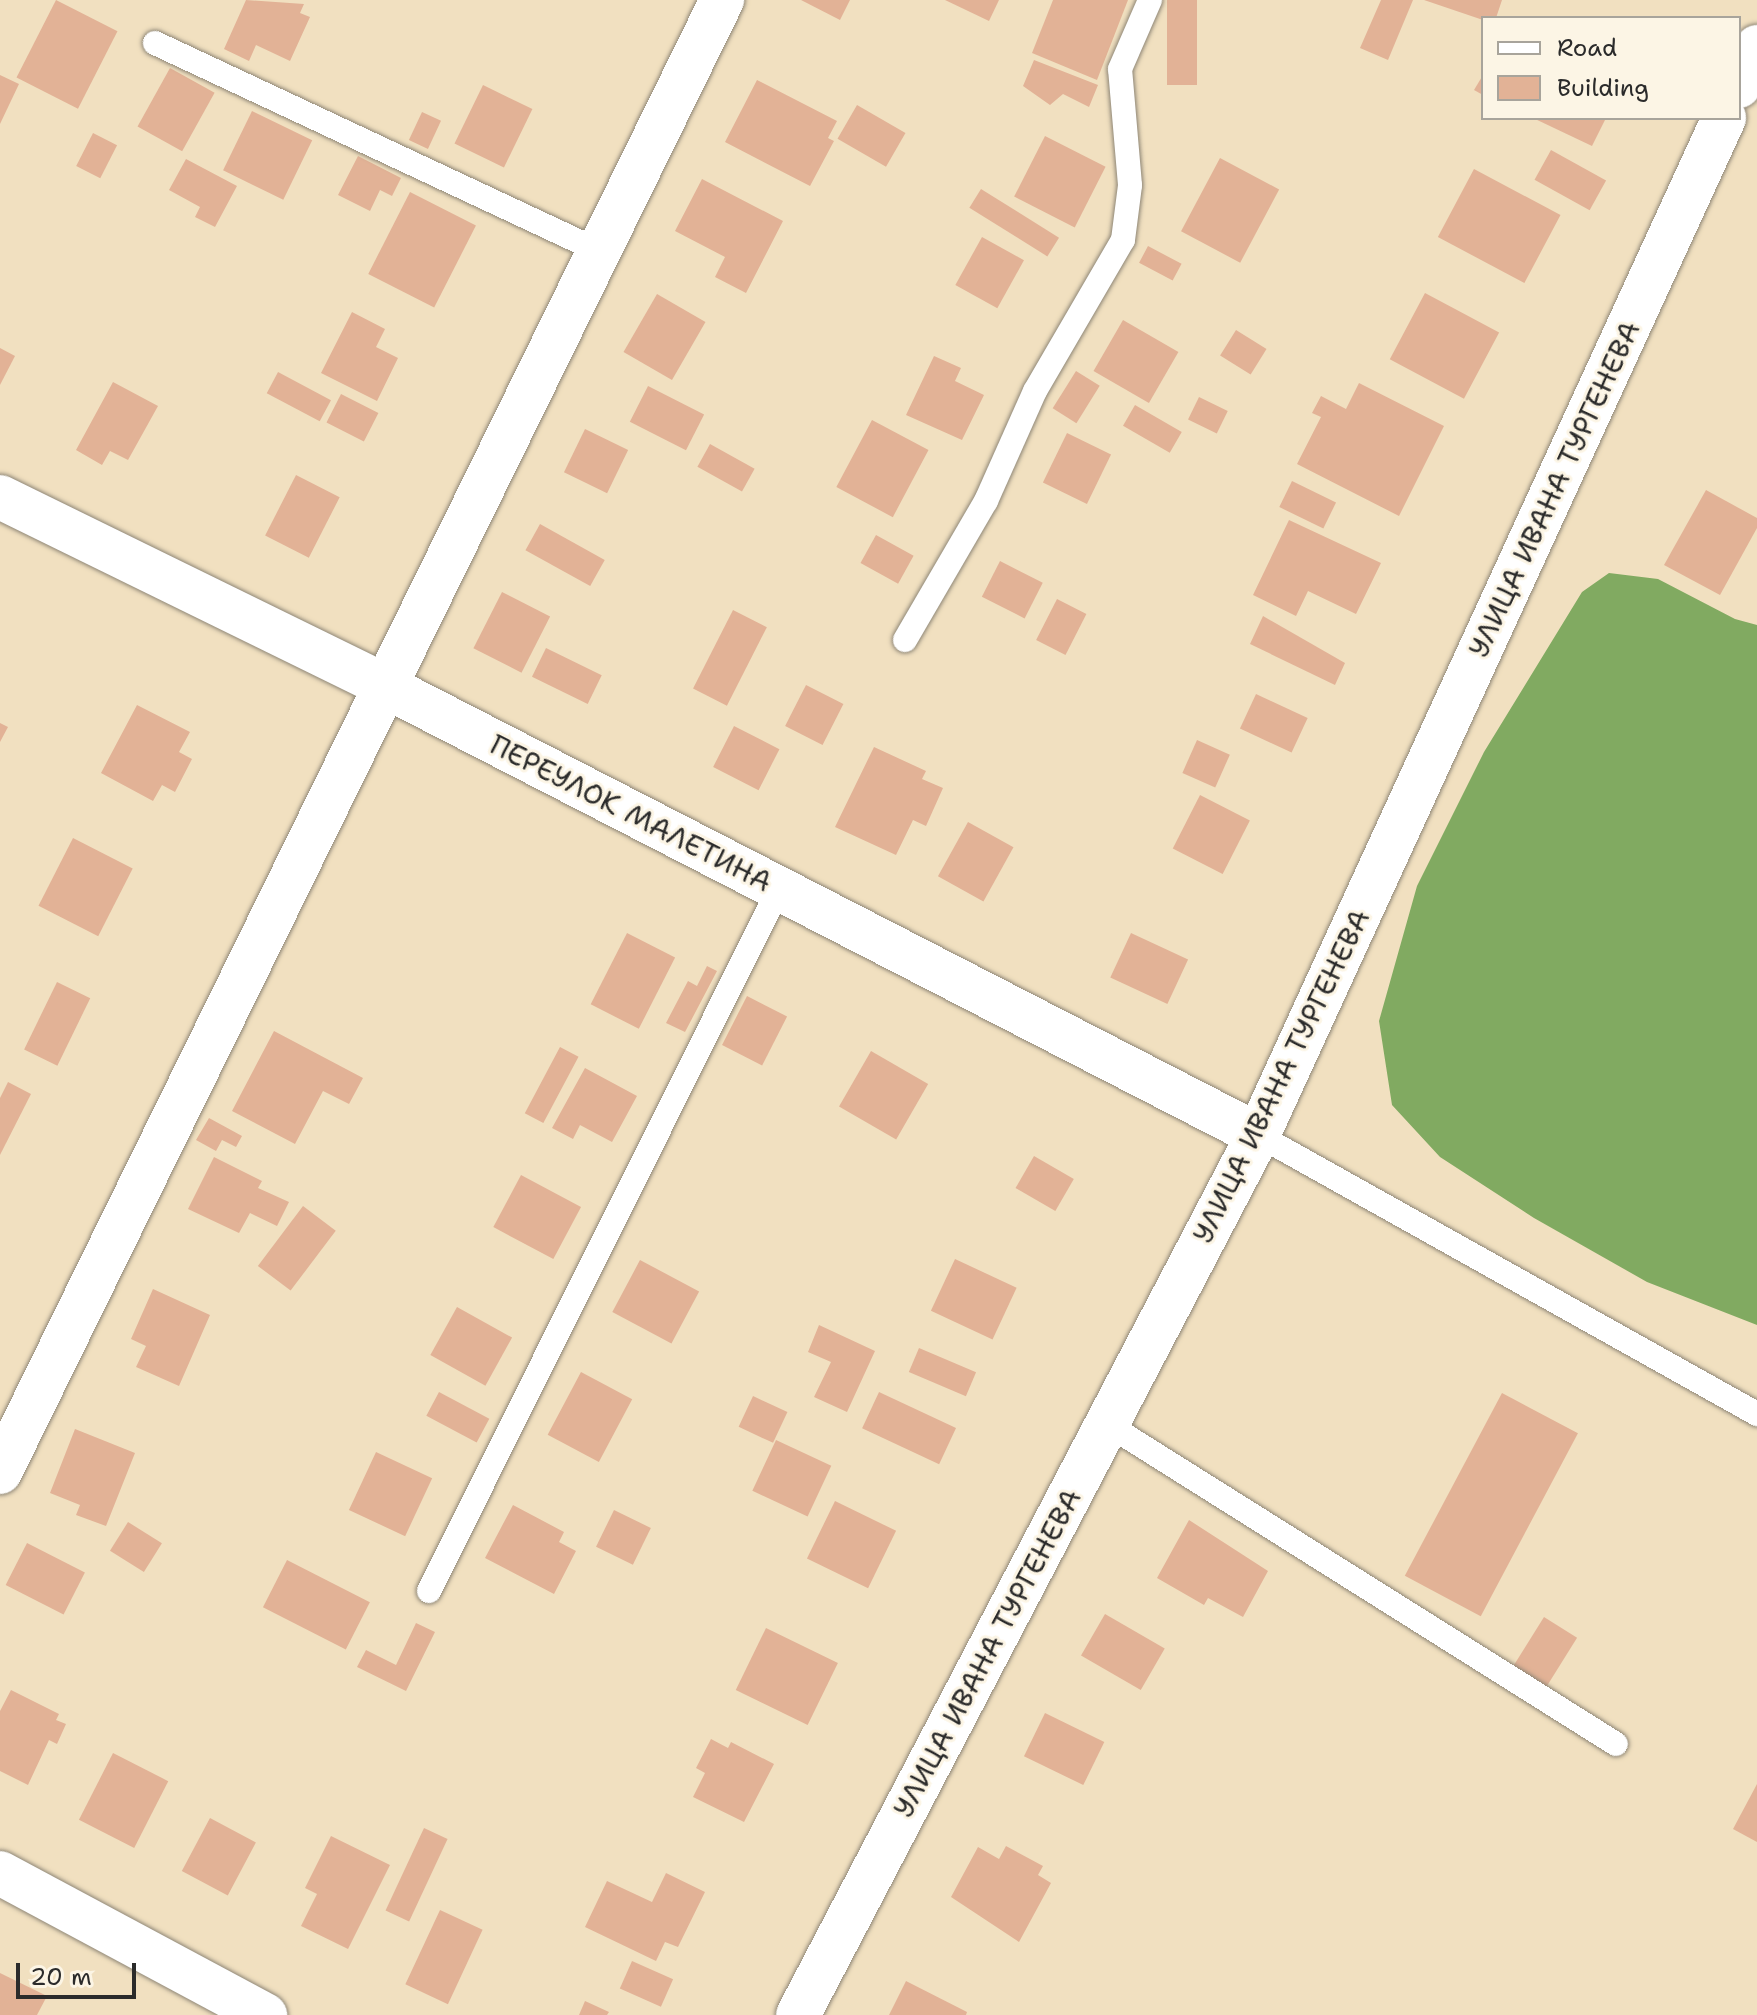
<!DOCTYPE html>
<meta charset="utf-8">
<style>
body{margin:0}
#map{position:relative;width:1757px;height:2015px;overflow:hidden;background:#f1e0c0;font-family:"Shantell Sans",sans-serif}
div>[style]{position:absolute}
.forest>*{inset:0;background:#81aa61}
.building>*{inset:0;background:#e2b296;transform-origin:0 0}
.roads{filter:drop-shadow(0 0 2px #8e8676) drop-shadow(0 0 2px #8e8676)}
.lane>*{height:24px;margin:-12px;padding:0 12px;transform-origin:12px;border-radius:12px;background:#fff}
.street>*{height:44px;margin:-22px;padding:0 22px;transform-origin:22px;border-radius:22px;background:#fff}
span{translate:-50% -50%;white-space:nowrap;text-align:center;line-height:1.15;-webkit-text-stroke:6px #fcf5e5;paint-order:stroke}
.street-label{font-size:28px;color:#2b2b2b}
.legend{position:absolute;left:1481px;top:16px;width:260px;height:104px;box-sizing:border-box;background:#fcf5e5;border:2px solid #a8a49b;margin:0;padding:10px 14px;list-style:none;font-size:24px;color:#2b2b2b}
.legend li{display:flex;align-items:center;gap:16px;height:40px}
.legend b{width:40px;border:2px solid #a8a49b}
.scale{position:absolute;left:16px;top:1963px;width:120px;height:36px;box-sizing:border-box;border:4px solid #2b2b2b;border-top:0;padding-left:10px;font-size:24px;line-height:28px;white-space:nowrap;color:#2b2b2b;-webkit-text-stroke:6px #fcf5e5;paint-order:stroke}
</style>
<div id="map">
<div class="forest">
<i style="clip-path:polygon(1609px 573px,1658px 579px,1735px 619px,1757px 625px,1757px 1325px,1647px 1282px,1534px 1218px,1440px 1157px,1392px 1105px,1379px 1021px,1417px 886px,1484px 752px,1582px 592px)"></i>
</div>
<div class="building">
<i style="left:56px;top:0;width:69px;height:87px;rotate:27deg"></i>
<i style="clip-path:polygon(246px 0,304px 4px,300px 13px,310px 17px,290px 61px,256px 45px,249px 61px,224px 49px)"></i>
<i style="clip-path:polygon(801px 0,850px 0,840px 20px)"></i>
<i style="clip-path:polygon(945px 0,999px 0,989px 21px)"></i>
<i style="clip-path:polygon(1053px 0,1128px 0,1097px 80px,1032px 53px)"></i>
<i style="left:1167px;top:0;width:30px;height:85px"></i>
<i style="clip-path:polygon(1381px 0,1413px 0,1388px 60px,1360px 48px)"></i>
<i style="clip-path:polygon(1424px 0,1502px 0,1496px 18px,1483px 20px)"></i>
<i style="clip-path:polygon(1034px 60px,1098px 85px,1089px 107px,1063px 94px,1050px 105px,1023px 86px)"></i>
<i style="left:170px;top:68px;width:51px;height:67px;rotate:29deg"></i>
<i style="clip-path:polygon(0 75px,19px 84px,0 124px)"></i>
<i style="clip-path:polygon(1483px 75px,1483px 95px,1474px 90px)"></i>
<i style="clip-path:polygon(757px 80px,837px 121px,828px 138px,834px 141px,810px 186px,725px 142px)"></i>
<i style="left:483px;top:85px;width:55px;height:65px;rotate:26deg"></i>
<i style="left:857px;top:105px;width:56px;height:39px;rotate:30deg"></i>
<i style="left:252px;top:111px;width:67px;height:66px;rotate:26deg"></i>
<i style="left:422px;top:112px;width:21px;height:31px;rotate:25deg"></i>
<i style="clip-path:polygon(1533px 118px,1606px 118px,1592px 146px)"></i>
<i style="left:93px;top:133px;width:27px;height:37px;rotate:27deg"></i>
<i style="left:1045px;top:136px;width:68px;height:68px;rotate:27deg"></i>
<i style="left:1551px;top:150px;width:63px;height:34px;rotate:29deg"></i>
<i style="clip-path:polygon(358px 156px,401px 178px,392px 196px,380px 190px,370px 211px,338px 195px)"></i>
<i style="left:1220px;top:158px;width:67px;height:83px;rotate:28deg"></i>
<i style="clip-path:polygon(186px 159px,237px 186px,215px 227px,195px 217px,200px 207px,169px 190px)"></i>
<i style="left:1474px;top:169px;width:98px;height:77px;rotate:28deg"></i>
<i style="clip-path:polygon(702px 179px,783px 221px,746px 293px,715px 277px,725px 257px,675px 231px)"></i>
<i style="left:981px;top:189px;width:92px;height:22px;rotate:32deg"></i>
<i style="left:410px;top:192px;width:74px;height:92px;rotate:27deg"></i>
<i style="left:982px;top:237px;width:48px;height:55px;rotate:29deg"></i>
<i style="left:1148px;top:246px;width:38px;height:19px;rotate:28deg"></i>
<i style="left:1425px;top:293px;width:84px;height:75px;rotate:28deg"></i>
<i style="left:657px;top:294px;width:56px;height:67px;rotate:30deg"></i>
<i style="clip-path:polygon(352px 312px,385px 329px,376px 347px,398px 358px,377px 401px,321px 373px)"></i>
<i style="left:1123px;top:320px;width:64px;height:59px;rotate:30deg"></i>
<i style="left:1236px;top:330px;width:36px;height:30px;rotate:32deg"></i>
<i style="clip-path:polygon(0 348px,15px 356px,0 385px)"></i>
<i style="clip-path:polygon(934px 356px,961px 368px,955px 381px,984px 395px,962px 440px,906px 415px)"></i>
<i style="left:1076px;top:371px;width:28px;height:44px;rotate:32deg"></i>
<i style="left:278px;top:372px;width:60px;height:24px;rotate:28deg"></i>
<i style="clip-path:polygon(113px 382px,158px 406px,128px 460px,110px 451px,102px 465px,76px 450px)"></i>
<i style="clip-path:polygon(1359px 383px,1444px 426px,1399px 516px,1297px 464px,1321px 417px,1312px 413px,1321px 396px,1346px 409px)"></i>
<i style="left:648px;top:386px;width:63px;height:40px;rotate:27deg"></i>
<i style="left:341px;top:394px;width:42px;height:32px;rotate:27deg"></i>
<i style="left:1199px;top:397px;width:32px;height:25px;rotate:26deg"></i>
<i style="left:1135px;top:405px;width:54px;height:24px;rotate:30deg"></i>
<i style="left:872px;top:420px;width:64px;height:76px;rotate:28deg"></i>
<i style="left:585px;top:429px;width:48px;height:48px;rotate:26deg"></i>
<i style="left:1067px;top:433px;width:49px;height:55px;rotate:26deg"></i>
<i style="left:710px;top:444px;width:51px;height:26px;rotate:29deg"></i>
<i style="left:296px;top:475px;width:49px;height:68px;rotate:27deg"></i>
<i style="left:1292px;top:481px;width:49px;height:29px;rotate:26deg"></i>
<i style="clip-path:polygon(1706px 490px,1757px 518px,1757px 528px,1720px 595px,1664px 565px)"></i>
<i style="clip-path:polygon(1289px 520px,1381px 563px,1356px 614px,1308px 591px,1296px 616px,1253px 595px)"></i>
<i style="left:540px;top:524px;width:74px;height:30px;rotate:29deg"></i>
<i style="left:876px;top:535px;width:43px;height:32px;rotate:29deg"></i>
<i style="left:1000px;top:561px;width:48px;height:40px;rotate:27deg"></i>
<i style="left:502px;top:592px;width:54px;height:63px;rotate:27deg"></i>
<i style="left:1057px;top:599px;width:33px;height:46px;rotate:27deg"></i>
<i style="left:733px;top:610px;width:38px;height:88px;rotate:27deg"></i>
<i style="clip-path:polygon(1263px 616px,1345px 663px,1335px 685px,1250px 644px)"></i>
<i style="left:546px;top:648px;width:62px;height:32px;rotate:26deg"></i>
<i style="left:806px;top:685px;width:42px;height:46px;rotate:27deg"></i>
<i style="left:1256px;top:694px;width:57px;height:38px;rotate:25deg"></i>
<i style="clip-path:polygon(137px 705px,190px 732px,179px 752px,192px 759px,175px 792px,162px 785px,153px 801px,101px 773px)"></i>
<i style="clip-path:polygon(0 723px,8px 727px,0 742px)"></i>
<i style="left:734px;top:726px;width:51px;height:46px;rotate:27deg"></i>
<i style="left:1197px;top:740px;width:36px;height:36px;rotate:24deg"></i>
<i style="clip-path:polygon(874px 747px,926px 771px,922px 779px,943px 788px,926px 826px,913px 820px,896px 855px,835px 827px)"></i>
<i style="left:1200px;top:795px;width:56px;height:60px;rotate:27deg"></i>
<i style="left:968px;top:822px;width:52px;height:62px;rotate:29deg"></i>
<i style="left:73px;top:838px;width:67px;height:76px;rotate:27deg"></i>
<i style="left:627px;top:933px;width:54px;height:80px;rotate:27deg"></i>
<i style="left:1131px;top:933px;width:63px;height:49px;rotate:25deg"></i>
<i style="clip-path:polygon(707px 966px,717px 971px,685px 1032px,666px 1023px,688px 981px,697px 986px)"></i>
<i style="left:57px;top:982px;width:37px;height:75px;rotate:26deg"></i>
<i style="left:747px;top:996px;width:45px;height:55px;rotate:27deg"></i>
<i style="clip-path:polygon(274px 1031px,363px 1078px,349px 1104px,323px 1091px,295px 1144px,232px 1111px)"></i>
<i style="left:560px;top:1047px;width:21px;height:75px;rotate:28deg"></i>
<i style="left:871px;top:1051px;width:66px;height:64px;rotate:30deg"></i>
<i style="clip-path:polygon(585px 1068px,637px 1096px,612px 1142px,580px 1125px,573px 1139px,552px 1128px)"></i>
<i style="clip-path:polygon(8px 1082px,31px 1094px,0 1155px,0 1098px)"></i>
<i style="clip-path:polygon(209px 1118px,242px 1136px,236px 1147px,222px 1140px,216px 1151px,196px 1140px)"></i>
<i style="left:1034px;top:1156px;width:46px;height:37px;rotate:30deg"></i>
<i style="clip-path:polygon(214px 1157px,262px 1181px,258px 1188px,289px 1202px,277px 1226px,250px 1213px,239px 1233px,188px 1209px)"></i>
<i style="left:521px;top:1175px;width:68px;height:59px;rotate:28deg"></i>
<i style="left:303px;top:1206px;width:41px;height:75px;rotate:37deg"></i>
<i style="left:955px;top:1259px;width:68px;height:57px;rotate:25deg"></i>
<i style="left:640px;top:1260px;width:67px;height:59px;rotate:28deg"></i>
<i style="clip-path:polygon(153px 1289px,210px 1315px,179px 1386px,136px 1367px,146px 1346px,131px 1339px)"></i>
<i style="left:457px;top:1307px;width:63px;height:55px;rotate:29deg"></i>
<i style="clip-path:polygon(819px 1325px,875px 1351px,847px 1412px,814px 1397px,831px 1362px,808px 1352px)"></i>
<i style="left:919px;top:1348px;width:62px;height:26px;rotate:23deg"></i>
<i style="left:581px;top:1372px;width:58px;height:71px;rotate:28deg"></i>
<i style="left:439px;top:1392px;width:57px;height:27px;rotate:28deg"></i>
<i style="left:879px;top:1392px;width:85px;height:40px;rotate:25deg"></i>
<i style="left:1502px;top:1393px;width:86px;height:207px;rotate:28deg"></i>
<i style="left:753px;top:1396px;width:38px;height:34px;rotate:25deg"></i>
<i style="clip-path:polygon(75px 1429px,135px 1453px,106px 1526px,76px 1515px,80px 1505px,50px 1493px)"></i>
<i style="left:776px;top:1440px;width:61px;height:56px;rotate:25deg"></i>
<i style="left:376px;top:1452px;width:62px;height:64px;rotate:25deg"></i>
<i style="left:835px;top:1501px;width:68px;height:64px;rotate:26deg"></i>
<i style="clip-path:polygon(513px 1505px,564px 1532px,559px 1542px,576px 1551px,554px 1594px,485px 1558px)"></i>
<i style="left:614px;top:1510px;width:41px;height:41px;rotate:26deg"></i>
<i style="clip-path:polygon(1189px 1520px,1268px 1571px,1243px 1617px,1208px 1598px,1204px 1605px,1157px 1578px)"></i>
<i style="left:128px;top:1522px;width:40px;height:34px;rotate:32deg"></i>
<i style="left:27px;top:1543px;width:65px;height:47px;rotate:27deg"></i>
<i style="left:287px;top:1560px;width:93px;height:53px;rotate:27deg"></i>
<i style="left:1105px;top:1614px;width:69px;height:48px;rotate:30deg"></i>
<i style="left:1544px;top:1617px;width:39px;height:61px;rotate:32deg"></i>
<i style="clip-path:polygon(416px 1623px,435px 1632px,406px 1691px,357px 1667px,366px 1650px,396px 1665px)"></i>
<i style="left:766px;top:1628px;width:80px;height:69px;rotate:26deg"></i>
<i style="clip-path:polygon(11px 1690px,59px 1714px,56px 1720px,66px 1724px,57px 1744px,49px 1740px,28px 1785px,0 1771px,0 1711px)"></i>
<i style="left:1045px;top:1713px;width:66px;height:48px;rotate:26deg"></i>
<i style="clip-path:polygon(711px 1739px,728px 1748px,731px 1742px,774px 1764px,744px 1822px,693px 1797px,705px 1773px,696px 1768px)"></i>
<i style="left:113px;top:1753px;width:62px;height:75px;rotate:27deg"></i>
<i style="clip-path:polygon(1757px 1784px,1757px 1842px,1733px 1829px)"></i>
<i style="left:210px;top:1818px;width:52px;height:60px;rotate:28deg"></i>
<i style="left:424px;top:1828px;width:26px;height:91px;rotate:25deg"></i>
<i style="clip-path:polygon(331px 1836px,390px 1865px,348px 1949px,301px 1926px,317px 1894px,305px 1888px)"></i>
<i style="clip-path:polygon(1006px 1846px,1043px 1866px,1038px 1875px,1051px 1883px,1019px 1942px,951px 1897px,978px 1847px,999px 1859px)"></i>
<i style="clip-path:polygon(666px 1873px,705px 1892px,678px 1947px,665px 1942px,656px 1961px,585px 1927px,607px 1881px,652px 1902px)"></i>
<i style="left:440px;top:1910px;width:47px;height:82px;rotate:25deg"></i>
<i style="left:632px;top:1961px;width:45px;height:30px;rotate:24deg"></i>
<i style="clip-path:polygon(0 1973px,47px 1996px,37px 2015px,0 2015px)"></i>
<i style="clip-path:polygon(906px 1981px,967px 2012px,966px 2015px,889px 2015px)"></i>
<i style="clip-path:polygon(585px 2001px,609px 2012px,607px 2015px,579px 2015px)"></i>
</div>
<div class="roads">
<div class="lane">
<i style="left:155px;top:43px;width:493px;rotate:25.1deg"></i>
<i style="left:905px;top:640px;width:161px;rotate:-59.8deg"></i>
<i style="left:986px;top:501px;width:120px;rotate:-66deg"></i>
<i style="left:1035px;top:391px;width:175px;rotate:-59.8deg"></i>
<i style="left:1123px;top:240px;width:55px;rotate:-82.7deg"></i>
<i style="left:1130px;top:185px;width:116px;rotate:-94.9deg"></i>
<i style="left:1120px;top:69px;width:75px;rotate:-66.5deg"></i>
<i style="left:1258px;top:1135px;width:572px;rotate:29.21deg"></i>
<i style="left:1107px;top:1424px;width:601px;rotate:32.16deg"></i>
<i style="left:429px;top:1591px;width:784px;rotate:-63.5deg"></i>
</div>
<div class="street">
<i style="left:1739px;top:86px;width:43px;rotate:-65.2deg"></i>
<i style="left:0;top:497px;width:431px;rotate:26.1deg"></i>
<i style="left:387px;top:687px;width:979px;rotate:27.22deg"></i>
<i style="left:0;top:1472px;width:1640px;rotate:-63.87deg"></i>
<i style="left:0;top:1873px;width:301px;rotate:28.2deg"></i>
<i style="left:798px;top:2015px;width:993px;rotate:-62.4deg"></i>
<i style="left:1258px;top:1135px;width:1119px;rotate:-65.38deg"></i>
</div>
</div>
<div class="street-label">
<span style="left:1554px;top:489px;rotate:-65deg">УЛИЦА ИВАНА ТУРГЕНЕВА</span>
<span style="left:631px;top:813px;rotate:27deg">ПЕРЕУЛОК МАЛЕТИНА</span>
<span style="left:1281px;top:1076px;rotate:-64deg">УЛИЦА ИВАНА ТУРГЕНЕВА</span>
<span style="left:987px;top:1653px;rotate:-62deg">УЛИЦА ИВАНА ТУРГЕНЕВА</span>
</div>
<ul class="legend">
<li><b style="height:10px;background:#fff"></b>Road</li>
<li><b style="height:22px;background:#e2b296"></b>Building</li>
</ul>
<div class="scale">20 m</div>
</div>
